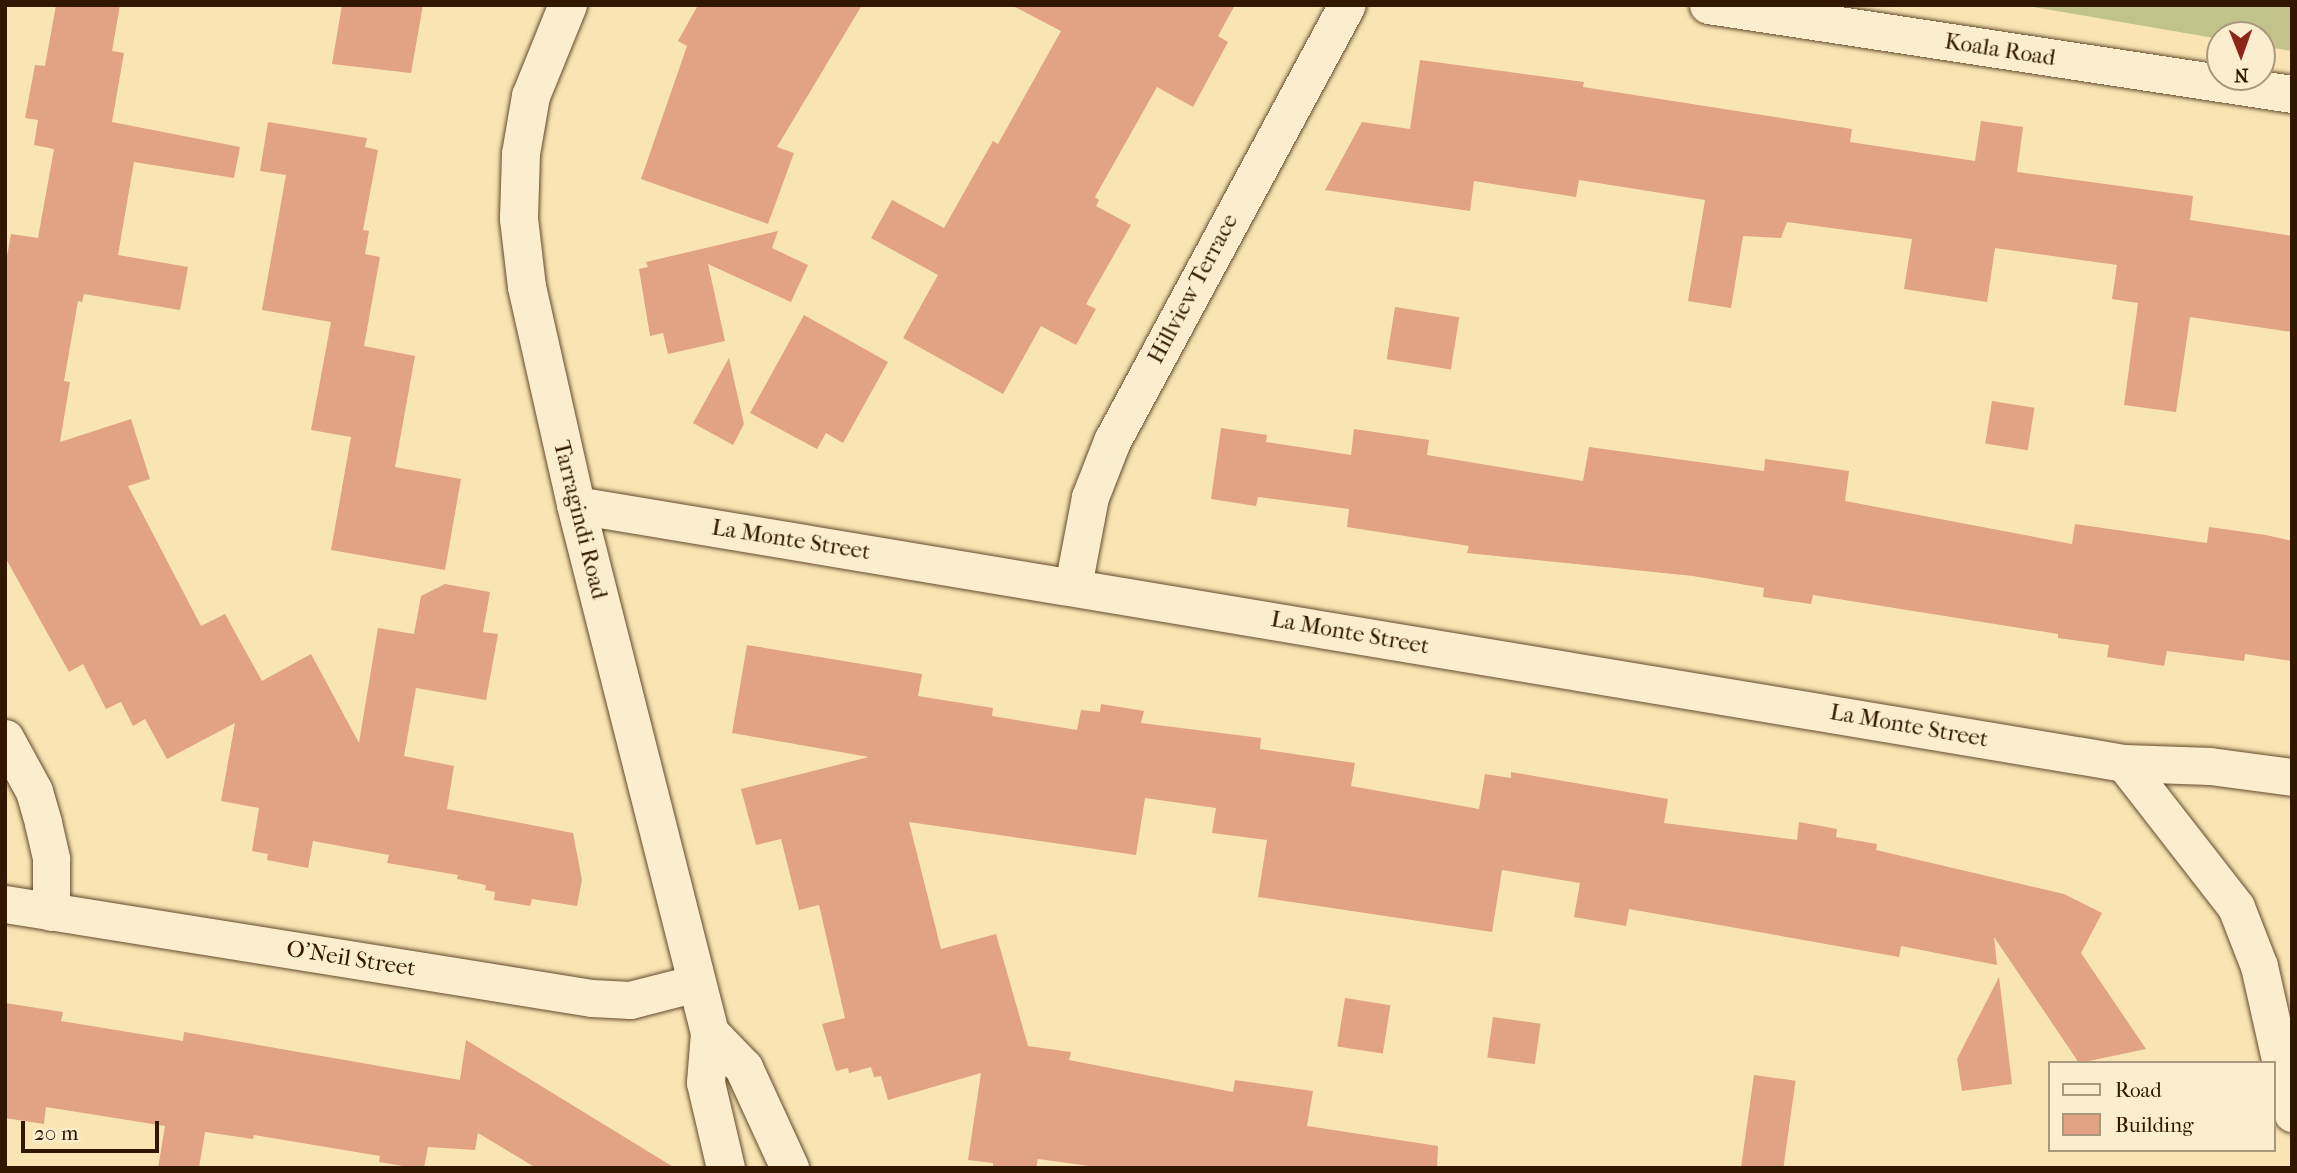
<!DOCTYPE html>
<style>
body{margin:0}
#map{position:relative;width:2297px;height:1173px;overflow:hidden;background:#f8e5b3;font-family:"IM FELL French Canon",serif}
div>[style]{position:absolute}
.green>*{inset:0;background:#c1c38a}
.building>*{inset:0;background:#e2a384;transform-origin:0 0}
.roads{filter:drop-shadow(0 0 2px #634a2d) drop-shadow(0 0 2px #634a2d)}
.minor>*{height:37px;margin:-18.5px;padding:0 18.5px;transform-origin:18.5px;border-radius:18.5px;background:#faeece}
.tertiary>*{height:38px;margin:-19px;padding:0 19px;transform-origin:19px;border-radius:19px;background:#faeece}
span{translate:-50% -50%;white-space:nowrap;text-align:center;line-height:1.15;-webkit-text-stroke:5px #faeece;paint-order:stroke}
.street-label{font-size:23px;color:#311700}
.frame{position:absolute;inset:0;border:7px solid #311700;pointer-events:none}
.legend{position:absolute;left:2048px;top:1061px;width:228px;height:91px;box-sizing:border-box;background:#faeece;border:2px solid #aa987c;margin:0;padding:9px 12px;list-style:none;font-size:21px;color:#311700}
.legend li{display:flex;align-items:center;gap:14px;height:35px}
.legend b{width:35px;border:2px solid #aa987c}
.north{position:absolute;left:2206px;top:21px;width:70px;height:70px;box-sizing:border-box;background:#faeece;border:2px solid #aa987c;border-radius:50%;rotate:179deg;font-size:19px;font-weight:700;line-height:28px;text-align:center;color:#311700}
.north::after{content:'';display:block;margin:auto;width:24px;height:32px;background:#8f2418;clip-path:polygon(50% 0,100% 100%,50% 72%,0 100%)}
.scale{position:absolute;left:21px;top:1121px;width:138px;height:32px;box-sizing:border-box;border:4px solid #311700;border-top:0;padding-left:9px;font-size:21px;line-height:24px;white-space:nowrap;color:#311700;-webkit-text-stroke:5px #faeece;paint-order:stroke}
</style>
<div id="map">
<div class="green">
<i style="clip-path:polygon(2022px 5px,2292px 5px,2292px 51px,2262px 46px,2262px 35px,2220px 35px,2220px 39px)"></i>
</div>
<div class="building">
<i style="clip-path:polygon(56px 5px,120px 5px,112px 51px,124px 53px,112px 122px,240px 147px,234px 178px,134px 162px,118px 255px,188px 267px,180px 310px,84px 294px,82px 302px,78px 301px,64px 381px,70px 382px,60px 442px,131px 419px,150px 479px,128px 486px,201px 626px,225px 614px,262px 681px,311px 654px,359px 743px,378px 628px,414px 634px,421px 596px,445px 584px,490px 592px,483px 632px,498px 634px,486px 700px,416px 688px,404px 756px,454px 766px,447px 809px,573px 833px,582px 880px,577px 906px,532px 899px,530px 906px,494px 900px,495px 892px,485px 890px,486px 885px,457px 879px,458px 875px,387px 863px,389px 855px,313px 841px,308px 868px,267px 860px,268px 854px,252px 851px,259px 808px,221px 801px,235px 723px,167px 759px,145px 719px,133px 726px,121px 702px,106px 709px,83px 664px,69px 672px,5px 557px,5px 267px,11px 234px,38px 238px,54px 149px,34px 145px,38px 120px,25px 118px,35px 65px,45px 66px)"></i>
<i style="clip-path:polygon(342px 5px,423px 5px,411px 73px,332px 64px)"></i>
<i style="clip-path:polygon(698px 5px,862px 5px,777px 147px,794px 153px,768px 224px,641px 179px,687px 46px,678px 41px)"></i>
<i style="clip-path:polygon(1011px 5px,1235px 5px,1218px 36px,1228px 42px,1193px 107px,1157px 87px,1095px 197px,1099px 200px,1096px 206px,1131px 225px,1086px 304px,1096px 309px,1076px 345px,1041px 326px,1003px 394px,903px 338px,938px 275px,871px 238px,892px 200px,944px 228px,993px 141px,998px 144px,1061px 31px)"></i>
<i style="clip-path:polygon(1420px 60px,1584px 82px,1583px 87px,1852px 129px,1850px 142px,1975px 161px,1981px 121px,2023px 127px,2017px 172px,2193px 196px,2190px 220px,2292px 236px,2292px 332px,2190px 317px,2176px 412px,2124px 405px,2138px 303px,2112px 299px,2117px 265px,1995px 248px,1987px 302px,1904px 289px,1912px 239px,1787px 222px,1781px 238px,1743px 236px,1731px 308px,1688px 301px,1705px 200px,1579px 180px,1576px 197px,1474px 181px,1470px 211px,1325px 190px,1362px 122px,1410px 129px)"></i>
<i style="clip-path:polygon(268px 122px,367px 138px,365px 147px,378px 150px,363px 230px,369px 231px,365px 254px,380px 257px,364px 346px,415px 356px,395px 467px,461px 479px,445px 570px,331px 550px,351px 437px,311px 430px,331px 322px,262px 310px,286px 175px,260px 171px)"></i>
<i style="clip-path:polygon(778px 231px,772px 248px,808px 265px,791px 302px,708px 264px,725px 341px,668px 354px,663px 333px,650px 336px,639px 269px,648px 267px,646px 262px)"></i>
<i style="left:1395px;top:307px;width:65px;height:53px;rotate:9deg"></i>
<i style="clip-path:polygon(804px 315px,888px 362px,843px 443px,826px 433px,817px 449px,750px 413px)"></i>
<i style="clip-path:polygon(729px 358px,744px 424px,733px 445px,693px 423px)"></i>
<i style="left:1992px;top:401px;width:43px;height:43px;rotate:9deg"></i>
<i style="clip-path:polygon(1221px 428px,1267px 435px,1266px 442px,1351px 455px,1354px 429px,1429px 440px,1427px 455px,1583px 481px,1589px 447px,1764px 471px,1765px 459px,1849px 471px,1845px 501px,2072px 544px,2075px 524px,2207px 543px,2209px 527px,2266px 535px,2292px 541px,2292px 661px,2245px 654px,2244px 661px,2167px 651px,2164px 666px,2107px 657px,2109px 645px,2058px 638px,2058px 634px,1813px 595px,1811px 604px,1763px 597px,1764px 588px,1693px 576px,1467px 553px,1469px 546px,1347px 527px,1349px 509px,1258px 497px,1256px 506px,1211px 499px)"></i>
<i style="clip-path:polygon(747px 645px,922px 674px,918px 696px,993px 708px,992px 716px,1077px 730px,1081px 710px,1100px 712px,1101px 704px,1144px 711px,1141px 723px,1261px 738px,1260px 749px,1355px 763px,1351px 786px,1479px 809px,1485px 774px,1511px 778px,1511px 772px,1668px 799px,1664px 823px,1797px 840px,1799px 822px,1837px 829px,1836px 837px,1877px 844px,1876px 850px,2064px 894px,2102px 913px,2081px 953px,2146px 1049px,2079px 1063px,1994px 937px,1997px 965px,1901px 946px,1899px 957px,1629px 909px,1626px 926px,1574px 917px,1580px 883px,1502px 870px,1492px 932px,1258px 897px,1267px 840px,1212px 833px,1216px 808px,1145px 798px,1136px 855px,909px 822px,941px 949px,996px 934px,1028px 1046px,1071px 1052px,1069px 1060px,1233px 1092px,1235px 1080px,1313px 1091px,1307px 1126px,1438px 1146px,1437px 1168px,1104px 1168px,1038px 1159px,1036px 1168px,993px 1168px,993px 1163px,968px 1160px,981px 1073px,888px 1100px,881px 1076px,874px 1077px,871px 1067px,849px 1073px,848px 1068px,836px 1071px,822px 1024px,845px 1018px,819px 905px,799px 910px,781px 839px,756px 845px,741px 789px,869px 757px,732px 733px)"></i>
<i style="clip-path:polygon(1999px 977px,2012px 1084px,1962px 1091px,1957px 1059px)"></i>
<i style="left:1345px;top:998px;width:46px;height:49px;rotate:9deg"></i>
<i style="clip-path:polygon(5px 1003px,63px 1012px,61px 1021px,183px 1041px,184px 1032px,460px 1080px,466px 1040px,675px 1168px,536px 1168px,478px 1133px,475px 1150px,428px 1147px,424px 1168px,415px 1168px,379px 1162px,380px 1156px,254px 1135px,253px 1139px,205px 1132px,199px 1168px,158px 1168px,165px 1126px,46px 1107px,44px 1124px,5px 1118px)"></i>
<i style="left:1493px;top:1017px;width:48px;height:41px;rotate:8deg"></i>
<i style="left:1754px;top:1075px;width:42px;height:94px;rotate:8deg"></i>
</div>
<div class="roads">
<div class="minor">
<i style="left:1708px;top:5px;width:591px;rotate:8.67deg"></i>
<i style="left:576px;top:505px;width:1569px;rotate:9.46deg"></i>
<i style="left:2124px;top:763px;width:86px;rotate:2deg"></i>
<i style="left:2210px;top:766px;width:83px;rotate:7.6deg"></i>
<i style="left:1073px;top:586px;width:91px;rotate:-79.2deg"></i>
<i style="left:1090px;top:497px;width:60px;rotate:-68.6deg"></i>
<i style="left:1112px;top:441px;width:495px;rotate:-61.7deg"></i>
<i style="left:5px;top:738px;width:60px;rotate:61.3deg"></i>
<i style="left:34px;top:791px;width:33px;rotate:74deg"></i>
<i style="left:43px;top:823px;width:37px;rotate:77deg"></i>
<i style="left:51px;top:859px;width:53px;rotate:90deg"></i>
<i style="left:2124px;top:763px;width:182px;rotate:52.1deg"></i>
<i style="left:2236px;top:907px;width:63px;rotate:68.7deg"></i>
<i style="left:2259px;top:966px;width:151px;rotate:77.3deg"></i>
<i style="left:5px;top:904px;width:594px;rotate:9.1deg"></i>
<i style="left:592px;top:998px;width:38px;rotate:3deg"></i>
<i style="left:630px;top:1000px;width:68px;rotate:-14.4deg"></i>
</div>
<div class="tertiary">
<i style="left:568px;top:5px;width:98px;rotate:112.1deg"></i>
<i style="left:531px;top:96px;width:59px;rotate:99.8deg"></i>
<i style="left:521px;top:154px;width:65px;rotate:91.8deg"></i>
<i style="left:519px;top:219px;width:68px;rotate:83.3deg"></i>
<i style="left:527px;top:287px;width:223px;rotate:77.3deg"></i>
<i style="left:576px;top:505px;width:545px;rotate:75.76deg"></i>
<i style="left:710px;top:1033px;width:50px;rotate:94.6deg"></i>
<i style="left:706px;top:1083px;width:87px;rotate:76.8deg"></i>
<i style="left:710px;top:1033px;width:49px;rotate:45.8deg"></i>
<i style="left:744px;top:1068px;width:110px;rotate:65.3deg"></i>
</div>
</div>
<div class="street-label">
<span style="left:2000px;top:50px;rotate:9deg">Koala Road</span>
<span style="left:1193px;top:289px;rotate:-62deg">Hillview Terrace</span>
<span style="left:580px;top:520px;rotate:76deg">Tarragindi Road</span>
<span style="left:791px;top:540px;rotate:9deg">La Monte Street</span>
<span style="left:1350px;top:633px;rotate:10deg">La Monte Street</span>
<span style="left:1909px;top:726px;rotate:10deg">La Monte Street</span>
<span style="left:351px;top:959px;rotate:9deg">O'Neil Street</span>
</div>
<div class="frame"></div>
<ul class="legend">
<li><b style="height:9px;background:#faeece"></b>Road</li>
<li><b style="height:19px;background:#e2a384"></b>Building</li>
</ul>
<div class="north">N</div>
<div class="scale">20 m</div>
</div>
